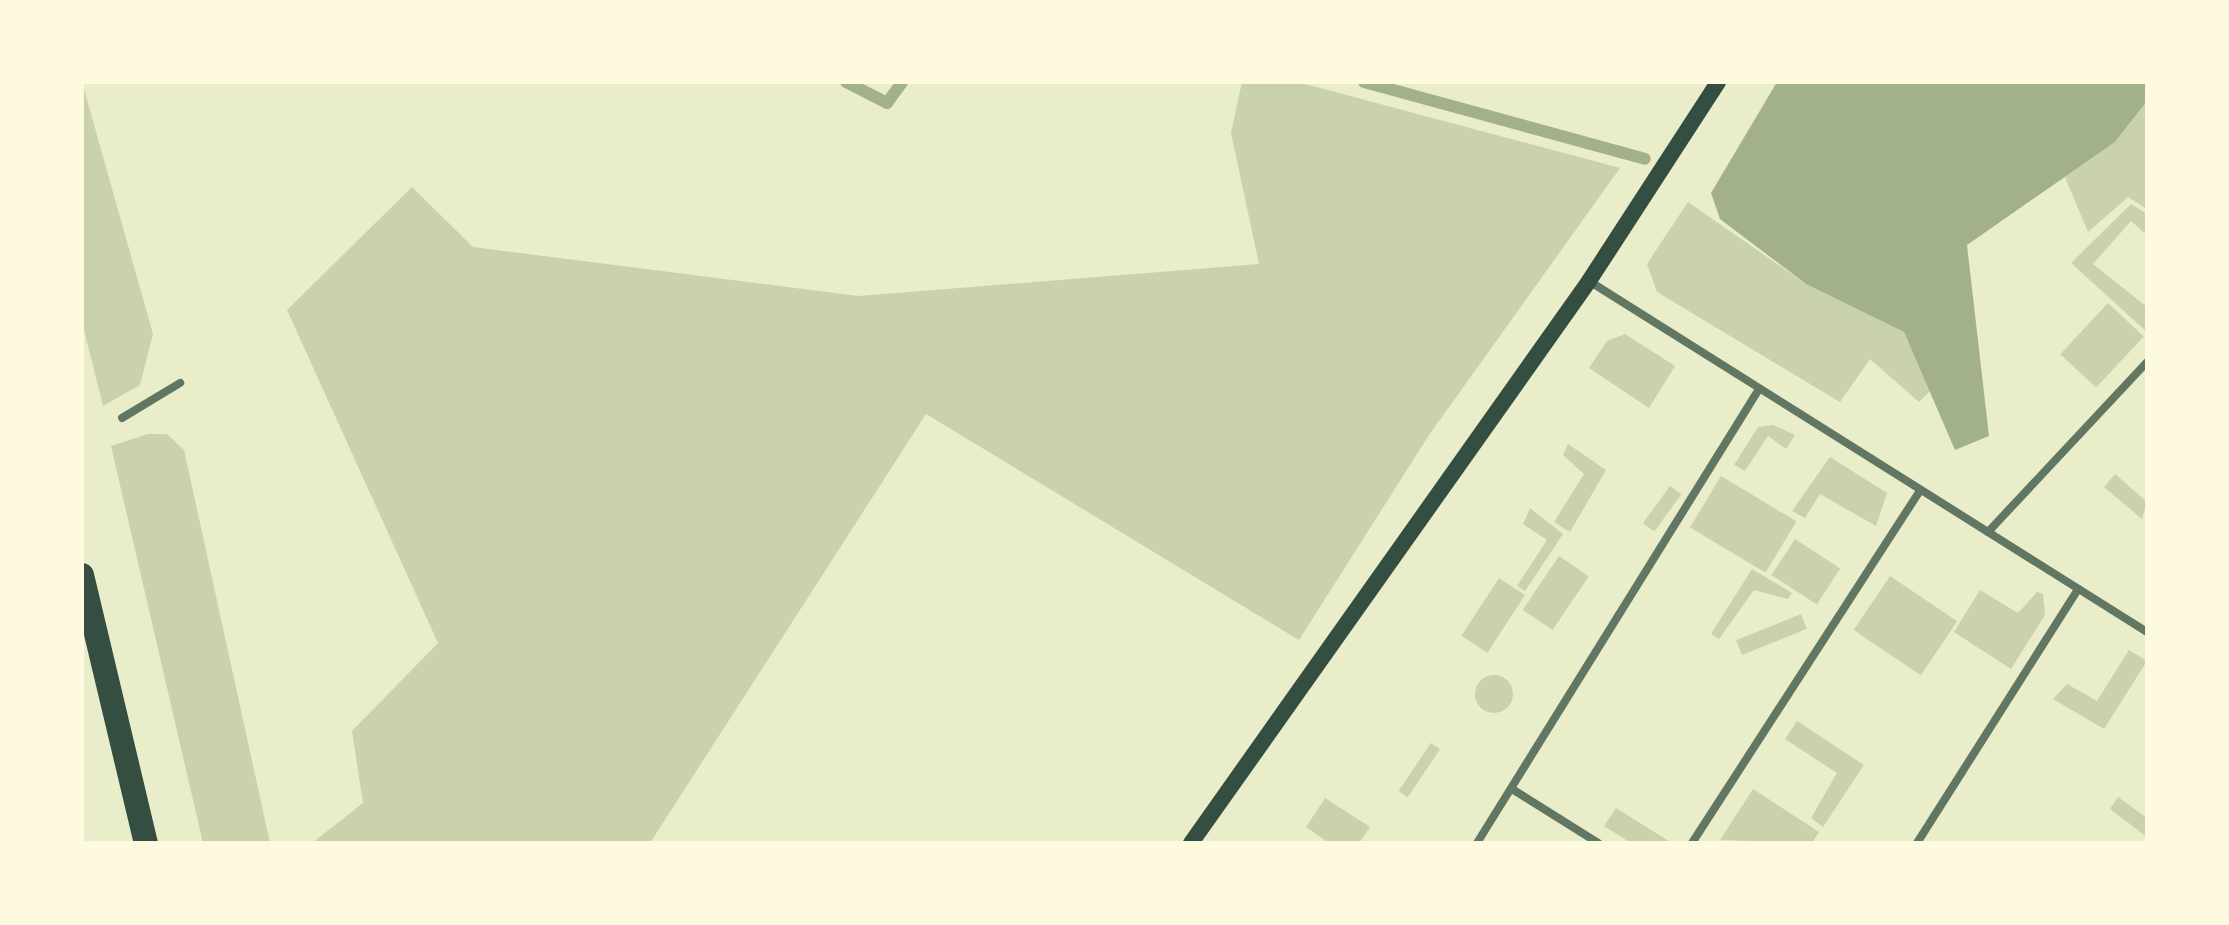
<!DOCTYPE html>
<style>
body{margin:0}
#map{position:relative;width:2229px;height:925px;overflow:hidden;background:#e9edc9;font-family:Helvetica,sans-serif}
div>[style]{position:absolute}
.green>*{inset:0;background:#cad2ad;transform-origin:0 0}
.round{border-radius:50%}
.water>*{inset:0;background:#a3b18a}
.stream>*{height:12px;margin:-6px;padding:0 6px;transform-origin:6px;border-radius:6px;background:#a3b18a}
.minor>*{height:8px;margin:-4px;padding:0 4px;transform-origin:4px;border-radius:4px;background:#617663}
.secondary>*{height:16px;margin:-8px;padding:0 8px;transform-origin:8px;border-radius:8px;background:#344e41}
.motorway>*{height:24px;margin:-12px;padding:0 12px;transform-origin:12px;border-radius:12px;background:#344e41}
span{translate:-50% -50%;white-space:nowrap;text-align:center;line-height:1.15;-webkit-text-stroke:6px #fefae0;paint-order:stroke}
.frame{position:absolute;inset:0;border:84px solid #fefae0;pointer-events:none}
</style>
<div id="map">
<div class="green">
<i style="clip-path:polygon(82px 82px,153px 334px,140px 385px,103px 406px,82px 322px)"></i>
<i style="clip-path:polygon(1242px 82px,1298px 82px,1620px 168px,1429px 435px,1299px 640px,926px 414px,650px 843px,312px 843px,363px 803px,352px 731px,438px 643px,287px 310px,412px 187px,473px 247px,858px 296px,1259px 264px,1231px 133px)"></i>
<i style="clip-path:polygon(2147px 101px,2147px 209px,2128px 197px,2088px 232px,2065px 177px,2115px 142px)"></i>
<i style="clip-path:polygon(1688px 202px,1806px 284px,1904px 332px,1931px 390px,1919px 402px,1870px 359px,1840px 402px,1657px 292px,1647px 264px)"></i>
<i style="clip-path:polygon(2131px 204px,2147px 214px,2147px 235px,2131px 221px,2093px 264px,2147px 307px,2147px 332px,2071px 263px)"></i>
<i style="left:2108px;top:303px;width:49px;height:70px;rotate:43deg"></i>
<i style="clip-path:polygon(1625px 334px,1675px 366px,1649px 408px,1589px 368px,1607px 341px)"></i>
<i style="clip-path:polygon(1773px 425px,1795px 435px,1786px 449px,1768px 436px,1745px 471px,1734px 465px,1758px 427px)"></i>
<i style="clip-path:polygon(148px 434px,167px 434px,184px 450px,270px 843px,203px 843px,111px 446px)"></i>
<i style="clip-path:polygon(1568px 444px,1606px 470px,1570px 532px,1554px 522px,1584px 474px,1563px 455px)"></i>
<i style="clip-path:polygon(1830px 457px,1887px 493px,1876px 526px,1820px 494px,1805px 518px,1792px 511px)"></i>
<i style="clip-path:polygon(2115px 474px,2147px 502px,2142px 519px,2104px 487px)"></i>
<i style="left:1721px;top:476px;width:88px;height:60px;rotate:31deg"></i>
<i style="left:1670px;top:486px;width:14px;height:46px;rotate:36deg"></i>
<i style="clip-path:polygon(1530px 508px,1563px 534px,1525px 591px,1517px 586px,1547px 540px,1523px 524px)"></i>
<i style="left:1795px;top:539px;width:54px;height:43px;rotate:33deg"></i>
<i style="left:1559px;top:556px;width:36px;height:65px;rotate:34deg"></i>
<i style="clip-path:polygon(1752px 569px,1792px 593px,1788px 599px,1754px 590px,1719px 639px,1711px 634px)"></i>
<i style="left:1890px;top:576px;width:81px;height:65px;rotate:34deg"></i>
<i style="left:1499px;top:578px;width:31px;height:69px;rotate:33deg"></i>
<i style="clip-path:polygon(1980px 590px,2018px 613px,2037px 592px,2043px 594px,2045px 615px,2011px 669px,1954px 632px)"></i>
<i style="left:1801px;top:614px;width:16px;height:70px;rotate:68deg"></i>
<i style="clip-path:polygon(2129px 650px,2147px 661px,2104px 729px,2053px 699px,2067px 684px,2097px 701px)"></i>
<i class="round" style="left:1475px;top:675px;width:38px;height:38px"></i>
<i style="clip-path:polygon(1797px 721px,1864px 765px,1823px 827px,1811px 818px,1837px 773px,1785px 739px)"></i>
<i style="left:1431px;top:743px;width:11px;height:58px;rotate:34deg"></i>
<i style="clip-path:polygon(1753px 789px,1819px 832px,1812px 843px,1720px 840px)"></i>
<i style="clip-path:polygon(2118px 797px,2147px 818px,2147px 837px,2110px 809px)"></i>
<i style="clip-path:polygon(1325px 798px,1370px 827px,1359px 843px,1329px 843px,1306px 827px)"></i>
<i style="clip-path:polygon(1616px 808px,1672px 843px,1631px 843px,1604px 826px)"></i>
</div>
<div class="water">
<i style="clip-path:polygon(1777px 82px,2147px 82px,2147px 101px,2115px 142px,1967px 245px,1989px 436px,1955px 450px,1904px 332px,1806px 284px,1720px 219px,1711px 193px)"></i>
</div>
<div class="stream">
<i style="left:846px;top:82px;width:46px;rotate:27.1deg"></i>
<i style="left:887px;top:103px;width:26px;rotate:-54deg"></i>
<i style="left:1364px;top:82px;width:291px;rotate:15.3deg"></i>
</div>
<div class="minor">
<i style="left:1589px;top:281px;width:659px;rotate:32.17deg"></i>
<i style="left:122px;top:418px;width:68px;rotate:-31.1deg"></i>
<i style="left:1988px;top:532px;width:233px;rotate:-46.9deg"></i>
<i style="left:1512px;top:789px;width:102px;rotate:32.1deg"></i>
<i style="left:1477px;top:843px;width:534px;rotate:-58.15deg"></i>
<i style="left:1692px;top:843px;width:420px;rotate:-57.1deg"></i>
<i style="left:1917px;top:843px;width:301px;rotate:-57.6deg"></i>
</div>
<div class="secondary">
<i style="left:1191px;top:843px;width:689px;rotate:-54.69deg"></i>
<i style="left:1589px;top:281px;width:237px;rotate:-57deg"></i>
</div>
<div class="motorway">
<i style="left:82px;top:575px;width:276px;rotate:76.6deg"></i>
</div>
<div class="frame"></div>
</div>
